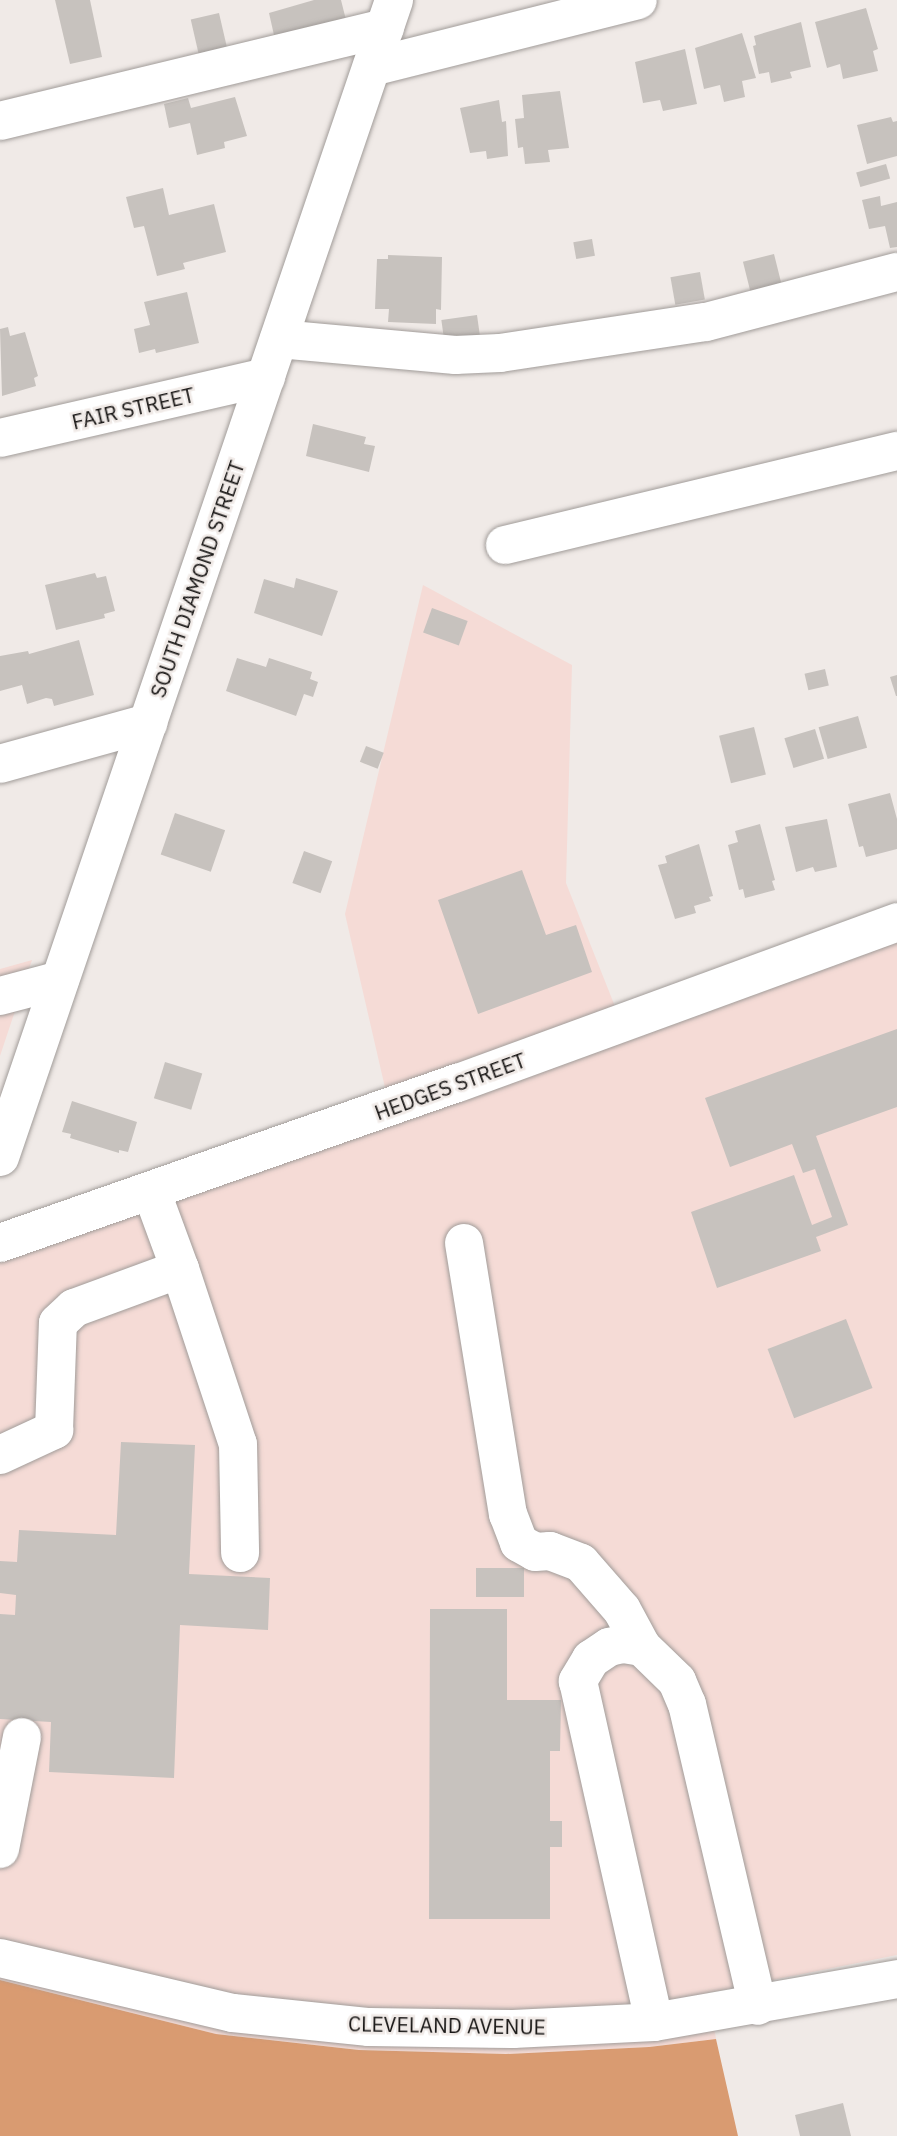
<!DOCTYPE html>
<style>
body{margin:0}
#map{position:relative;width:897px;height:2136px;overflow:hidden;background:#f0eae7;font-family:"IBM Plex Sans",sans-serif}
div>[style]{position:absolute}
.commercial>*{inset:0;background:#f5dbd6}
.forest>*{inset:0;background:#d99b71}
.building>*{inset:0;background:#c7c2be;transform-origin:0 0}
.roads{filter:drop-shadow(0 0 2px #a19c99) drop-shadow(0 0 2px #a19c99)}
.minor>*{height:38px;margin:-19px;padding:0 19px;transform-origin:19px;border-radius:19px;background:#fff}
span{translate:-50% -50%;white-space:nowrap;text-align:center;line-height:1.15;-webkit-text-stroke:5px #f0eae7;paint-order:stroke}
.street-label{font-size:21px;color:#181615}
</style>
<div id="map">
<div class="commercial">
<i style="clip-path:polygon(423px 585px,572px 665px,566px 883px,620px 1019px,897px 916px,897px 1955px,708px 1993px,716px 2039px,649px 2047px,506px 2054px,359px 2050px,216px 2034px,0 1980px,0 1230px,389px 1105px,345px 914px)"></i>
<i style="clip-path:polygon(32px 960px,0 1056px,0 969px)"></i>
</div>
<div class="forest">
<i style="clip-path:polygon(0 1980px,216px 2034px,359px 2050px,506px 2054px,649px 2047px,716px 2039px,738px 2136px,0 2136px)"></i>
</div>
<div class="building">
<i style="clip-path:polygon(55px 0,90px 0,102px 57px,70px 64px)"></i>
<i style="clip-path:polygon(314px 0,341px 0,347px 24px,276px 44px,269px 13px)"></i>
<i style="clip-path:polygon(866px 8px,878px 49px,873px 51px,878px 71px,843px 79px,840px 64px,827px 68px,815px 22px)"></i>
<i style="left:219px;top:13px;width:35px;height:29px;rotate:77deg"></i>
<i style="clip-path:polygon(801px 22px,811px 67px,790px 72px,792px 78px,771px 83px,769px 72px,759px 74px,753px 46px,756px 45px,754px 36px)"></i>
<i style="clip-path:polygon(742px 33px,756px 78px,742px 81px,745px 97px,724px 102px,720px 85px,704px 89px,695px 48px)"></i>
<i style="clip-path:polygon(685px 49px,697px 104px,663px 111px,660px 100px,643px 103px,635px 62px)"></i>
<i style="clip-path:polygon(560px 91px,569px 148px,548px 150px,550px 162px,525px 164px,523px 147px,518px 148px,515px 119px,524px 118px,522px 95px)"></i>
<i style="clip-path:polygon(235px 97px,247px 136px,224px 142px,225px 148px,197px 155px,190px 123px,169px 128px,164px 104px,188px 98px,191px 108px)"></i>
<i style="clip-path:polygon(499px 100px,502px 122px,506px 121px,508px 156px,487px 159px,486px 151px,470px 153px,460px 108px)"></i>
<i style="clip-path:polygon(891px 117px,893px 122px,897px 121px,897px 156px,867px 164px,857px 125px)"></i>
<i style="left:886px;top:164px;width:15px;height:31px;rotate:74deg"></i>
<i style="clip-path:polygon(163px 188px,169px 215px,214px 204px,226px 252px,183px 263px,185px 269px,157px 276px,144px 226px,134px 228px,126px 197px)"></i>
<i style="clip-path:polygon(880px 196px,881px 206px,897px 202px,897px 247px,890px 248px,885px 226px,869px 229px,862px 200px)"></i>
<i style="left:592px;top:239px;width:17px;height:19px;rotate:80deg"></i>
<i style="left:774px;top:254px;width:33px;height:32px;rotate:76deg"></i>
<i style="clip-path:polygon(388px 255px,442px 257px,441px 310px,436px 309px,436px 324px,388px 322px,389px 309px,375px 309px,377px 259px,388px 259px)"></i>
<i style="left:700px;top:272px;width:28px;height:30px;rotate:80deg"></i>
<i style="clip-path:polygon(187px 292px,199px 343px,156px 353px,155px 349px,139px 353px,134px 329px,150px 325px,144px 302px)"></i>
<i style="left:477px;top:315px;width:29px;height:36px;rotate:82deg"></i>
<i style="clip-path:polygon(8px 327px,10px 336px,25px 332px,38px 376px,34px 378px,36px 386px,2px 396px,0 329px)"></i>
<i style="clip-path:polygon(313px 424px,366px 437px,364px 444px,375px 446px,369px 472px,306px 456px)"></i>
<i style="clip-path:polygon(95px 573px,97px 578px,106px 576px,115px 611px,104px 614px,105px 618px,56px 630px,45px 585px)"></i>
<i style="clip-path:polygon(296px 578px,338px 591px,322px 636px,254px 613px,264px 579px,294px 588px)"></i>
<i style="left:432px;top:608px;width:38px;height:26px;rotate:20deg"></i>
<i style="clip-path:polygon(79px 640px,94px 695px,54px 706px,52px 699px,46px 698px,27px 704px,22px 685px,0 691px,0 656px,28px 651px,29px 654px)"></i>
<i style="clip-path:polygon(237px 658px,266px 667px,269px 658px,312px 672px,310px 679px,318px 682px,313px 697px,304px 694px,296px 716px,226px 691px)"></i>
<i style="left:825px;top:669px;width:17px;height:21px;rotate:77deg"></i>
<i style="clip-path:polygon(897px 675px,897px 696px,896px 696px,890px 677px)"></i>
<i style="left:858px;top:716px;width:33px;height:41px;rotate:74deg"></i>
<i style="left:754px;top:727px;width:49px;height:36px;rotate:76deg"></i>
<i style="left:815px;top:729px;width:31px;height:32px;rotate:73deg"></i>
<i style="left:366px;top:746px;width:19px;height:17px;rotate:21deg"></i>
<i style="clip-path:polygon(890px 793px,897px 819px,897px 849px,866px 857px,863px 846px,859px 847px,848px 804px)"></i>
<i style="left:175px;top:813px;width:53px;height:44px;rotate:19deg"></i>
<i style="clip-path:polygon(827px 819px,837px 867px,815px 872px,813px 867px,796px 872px,785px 827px)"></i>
<i style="clip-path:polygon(760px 824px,775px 880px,772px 881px,775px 890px,745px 898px,743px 889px,739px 890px,728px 845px,738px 842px,735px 831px)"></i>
<i style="clip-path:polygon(699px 844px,713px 896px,709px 897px,711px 901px,694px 906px,696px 913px,675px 919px,658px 865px,667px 863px,665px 856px)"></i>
<i style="left:304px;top:851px;width:30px;height:34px;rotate:20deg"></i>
<i style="clip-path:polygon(522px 870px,546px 935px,576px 925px,592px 972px,478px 1014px,438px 900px)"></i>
<i style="clip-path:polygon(897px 1029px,897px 1107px,816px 1136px,848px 1225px,816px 1237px,821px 1251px,717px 1288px,691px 1212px,794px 1175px,812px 1225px,832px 1217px,815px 1169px,803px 1173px,792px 1144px,730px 1167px,705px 1098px)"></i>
<i style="left:165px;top:1062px;width:39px;height:38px;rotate:17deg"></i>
<i style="clip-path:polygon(72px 1101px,137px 1122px,128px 1152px,119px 1150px,119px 1153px,70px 1138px,71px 1134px,62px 1132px)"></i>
<i style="left:846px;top:1319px;width:74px;height:84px;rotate:69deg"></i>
<i style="clip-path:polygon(121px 1442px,195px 1445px,189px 1574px,270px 1578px,268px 1630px,180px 1625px,174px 1778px,49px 1772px,51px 1722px,0 1719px,0 1614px,15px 1615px,16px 1595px,0 1593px,0 1561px,17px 1562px,19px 1530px,116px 1535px)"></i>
<i style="left:524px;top:1568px;width:29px;height:48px;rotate:90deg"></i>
<i style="clip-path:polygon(430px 1609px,507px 1609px,507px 1700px,561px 1700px,560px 1751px,550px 1751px,550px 1821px,562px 1821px,562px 1847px,550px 1847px,550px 1919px,429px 1919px)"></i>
<i style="clip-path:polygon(843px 2103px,851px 2136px,800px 2136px,795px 2115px)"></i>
</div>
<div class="roads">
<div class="minor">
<i style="left:372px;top:67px;width:274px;rotate:-14.1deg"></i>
<i style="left:0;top:121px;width:396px;rotate:-13.6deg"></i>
<i style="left:279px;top:339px;width:177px;rotate:5.2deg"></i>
<i style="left:455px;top:355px;width:45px;rotate:-2.5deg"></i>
<i style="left:500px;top:353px;width:208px;rotate:-8.6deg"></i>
<i style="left:706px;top:322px;width:197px;rotate:-14.7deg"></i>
<i style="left:0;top:438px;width:273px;rotate:-12.9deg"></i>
<i style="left:505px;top:545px;width:403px;rotate:-13.5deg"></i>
<i style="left:0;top:764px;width:154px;rotate:-15.5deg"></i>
<i style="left:0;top:996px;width:62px;rotate:-14.9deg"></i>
<i style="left:0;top:1157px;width:1222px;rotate:-71.19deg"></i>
<i style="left:0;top:1243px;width:485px;rotate:-19.3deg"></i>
<i style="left:458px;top:1083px;width:468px;rotate:-20.1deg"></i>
<i style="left:464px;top:1243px;width:275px;rotate:80.8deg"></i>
<i style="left:508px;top:1514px;width:31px;rotate:69deg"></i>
<i style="left:519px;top:1543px;width:18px;rotate:29deg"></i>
<i style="left:535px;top:1552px;width:15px;rotate:-4deg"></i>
<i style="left:550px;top:1551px;width:33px;rotate:21deg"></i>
<i style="left:581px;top:1563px;width:62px;rotate:48.9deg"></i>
<i style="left:622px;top:1610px;width:42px;rotate:61.6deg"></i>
<i style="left:642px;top:1647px;width:49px;rotate:44.2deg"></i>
<i style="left:677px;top:1681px;width:25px;rotate:67deg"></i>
<i style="left:687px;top:1704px;width:310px;rotate:76.8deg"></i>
<i style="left:180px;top:1269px;width:184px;rotate:71.7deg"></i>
<i style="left:238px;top:1444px;width:109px;rotate:88.9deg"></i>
<i style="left:0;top:1455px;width:60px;rotate:-24.8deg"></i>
<i style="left:54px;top:1430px;width:107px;rotate:-87.9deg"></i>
<i style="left:58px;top:1323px;width:22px;rotate:-43deg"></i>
<i style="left:74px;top:1308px;width:113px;rotate:-20.2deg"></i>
<i style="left:180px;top:1269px;width:81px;rotate:-110.2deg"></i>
<i style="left:642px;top:1647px;width:19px;rotate:-171deg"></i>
<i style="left:623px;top:1644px;width:14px;rotate:168deg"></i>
<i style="left:609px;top:1647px;width:22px;rotate:146deg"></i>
<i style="left:591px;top:1659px;width:26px;rotate:121deg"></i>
<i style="left:578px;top:1681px;width:349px;rotate:77.4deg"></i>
<i style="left:0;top:1849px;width:114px;rotate:-78.9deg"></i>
<i style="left:0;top:1958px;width:239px;rotate:13.3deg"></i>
<i style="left:233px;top:2013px;width:137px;rotate:5.9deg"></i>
<i style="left:369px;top:2027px;width:144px;rotate:0.8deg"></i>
<i style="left:513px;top:2029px;width:141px;rotate:-2.8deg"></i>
<i style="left:654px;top:2022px;width:247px;rotate:-10deg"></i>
</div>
</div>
<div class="street-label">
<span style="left:133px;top:408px;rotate:-13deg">FAIR STREET</span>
<span style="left:197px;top:579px;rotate:-71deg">SOUTH DIAMOND STREET</span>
<span style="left:450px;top:1086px;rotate:-20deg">HEDGES STREET</span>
<span style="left:447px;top:2025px;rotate:1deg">CLEVELAND AVENUE</span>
</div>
</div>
